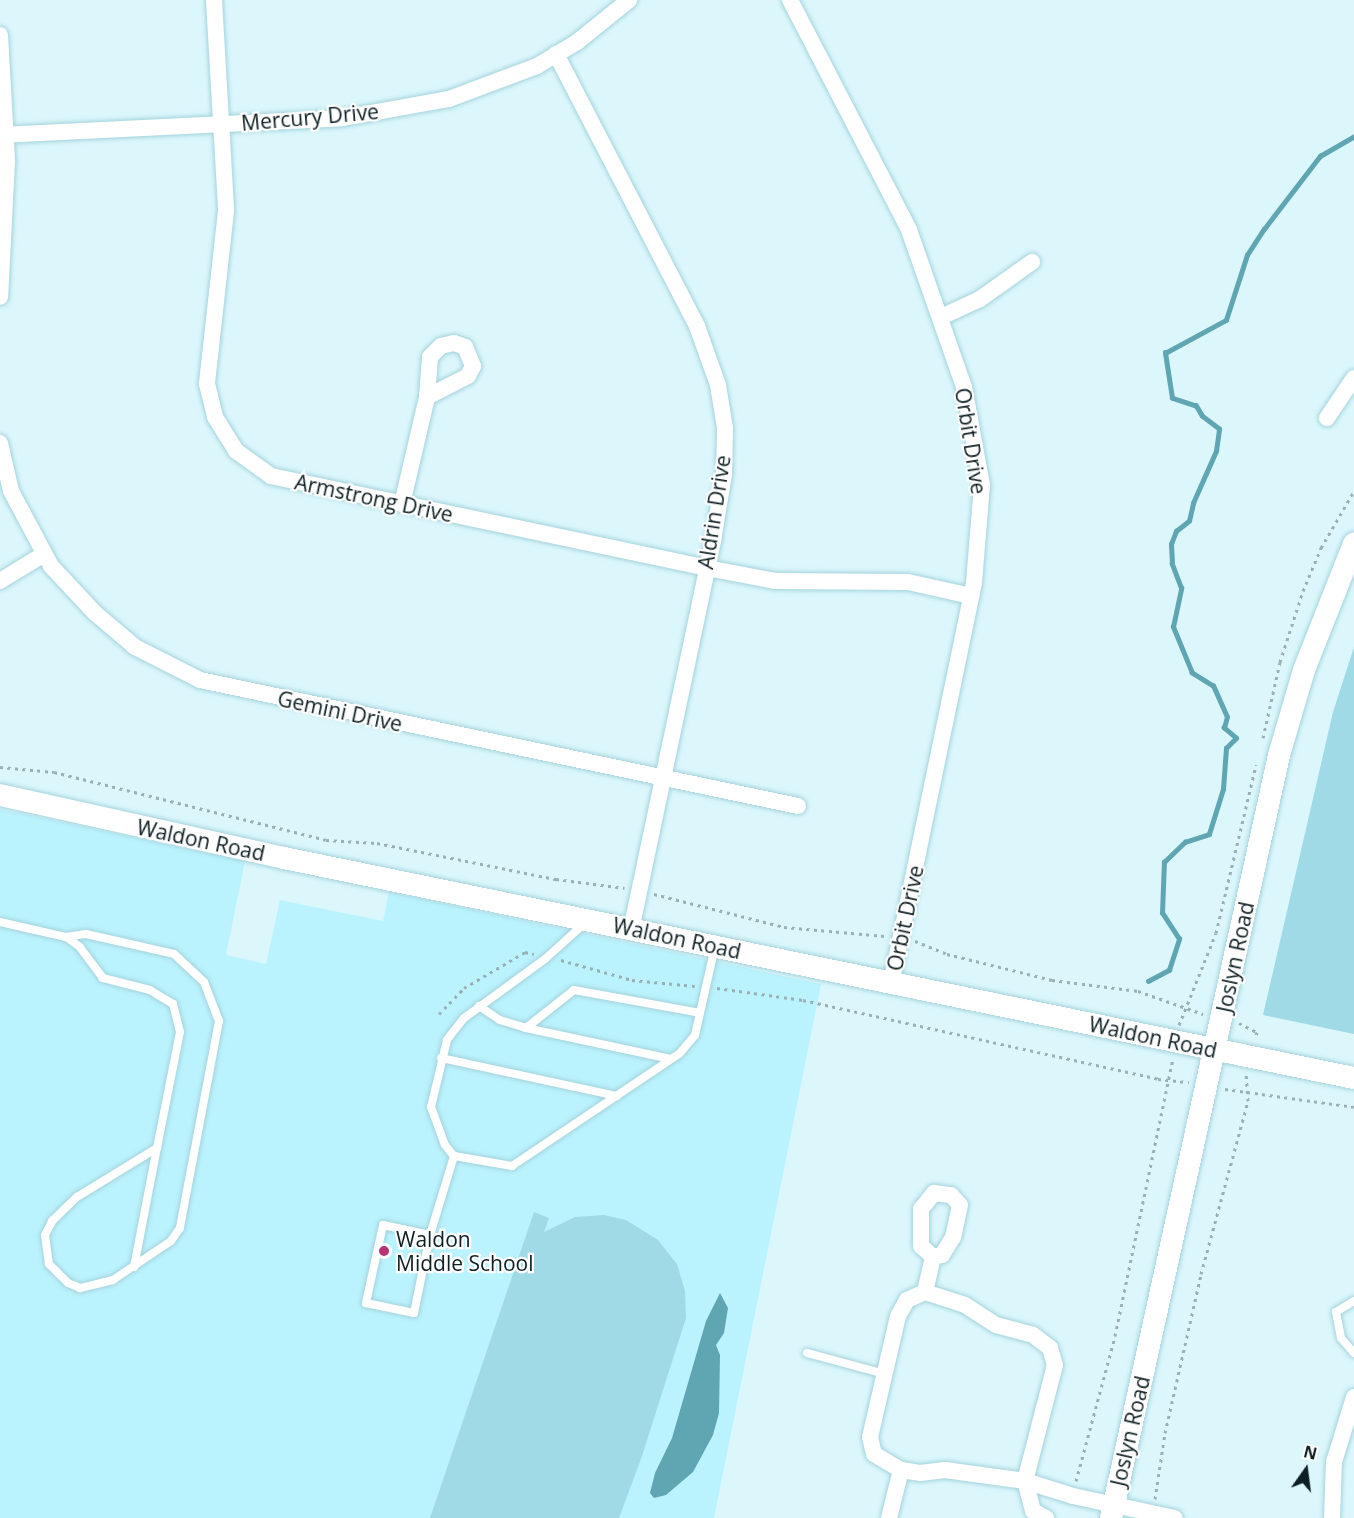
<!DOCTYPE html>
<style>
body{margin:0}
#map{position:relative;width:1354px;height:1518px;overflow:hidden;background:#dbf7fc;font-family:"Open Sans",sans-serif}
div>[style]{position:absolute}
.built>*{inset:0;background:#baf3fe}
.green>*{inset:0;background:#9fdae6}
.water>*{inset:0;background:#5fa5b2}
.stream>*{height:4.5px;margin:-2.25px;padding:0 2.25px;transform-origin:2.25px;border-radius:2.25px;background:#5fa5b2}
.path>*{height:3px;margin-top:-1.5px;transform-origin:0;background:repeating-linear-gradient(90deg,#99b1b6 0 3px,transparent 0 7.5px)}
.roads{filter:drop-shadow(0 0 2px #a5d3dc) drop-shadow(0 0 2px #a5d3dc)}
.lane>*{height:8px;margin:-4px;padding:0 4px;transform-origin:4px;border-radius:4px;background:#fff}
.street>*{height:16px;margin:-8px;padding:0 8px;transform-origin:8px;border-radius:8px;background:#fff}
.secondary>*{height:22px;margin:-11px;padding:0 11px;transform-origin:11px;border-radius:11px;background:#fff}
.dots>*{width:16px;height:16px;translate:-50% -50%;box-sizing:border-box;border:3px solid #fefefe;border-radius:50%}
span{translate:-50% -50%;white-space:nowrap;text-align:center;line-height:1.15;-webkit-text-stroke:4.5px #fefefe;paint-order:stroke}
.street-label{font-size:21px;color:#0d1f23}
.poi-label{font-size:21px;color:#0d1f23}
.left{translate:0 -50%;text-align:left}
.north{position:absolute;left:1276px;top:1440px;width:60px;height:60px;-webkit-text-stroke:4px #fefefe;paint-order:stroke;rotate:14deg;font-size:16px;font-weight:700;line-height:24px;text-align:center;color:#0d1f23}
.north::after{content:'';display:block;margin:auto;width:21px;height:27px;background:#0d1f23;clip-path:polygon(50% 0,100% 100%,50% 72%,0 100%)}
</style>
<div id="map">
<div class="built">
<i style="clip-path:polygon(0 809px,245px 861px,226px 955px,266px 964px,280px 900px,383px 921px,389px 892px,821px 984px,714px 1518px,0 1518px)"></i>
</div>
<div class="green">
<i style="clip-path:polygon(1354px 647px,1354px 1034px,1263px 1015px,1333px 712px)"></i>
<i style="clip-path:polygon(534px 1212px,549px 1218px,544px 1232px,575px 1217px,604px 1215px,626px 1220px,658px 1240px,677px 1264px,685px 1291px,686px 1318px,641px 1459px,619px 1518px,430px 1518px)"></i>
</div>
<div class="water">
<i style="clip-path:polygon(720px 1293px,728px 1308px,724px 1333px,716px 1345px,720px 1355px,719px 1413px,713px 1435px,693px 1472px,666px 1495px,654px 1498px,650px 1493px,655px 1473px,672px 1438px,706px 1321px)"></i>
</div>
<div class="stream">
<i style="left:1148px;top:981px;width:24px;rotate:-28deg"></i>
<i style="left:1169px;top:970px;width:33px;rotate:-72deg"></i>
<i style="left:1179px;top:939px;width:31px;rotate:-123deg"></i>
<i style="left:1162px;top:913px;width:51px;rotate:-87.8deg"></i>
<i style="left:1164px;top:862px;width:29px;rotate:-44deg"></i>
<i style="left:1185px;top:842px;width:25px;rotate:-18deg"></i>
<i style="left:1209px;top:834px;width:47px;rotate:-72.7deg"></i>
<i style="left:1223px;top:789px;width:41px;rotate:-85.8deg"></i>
<i style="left:1226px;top:748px;width:14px;rotate:-45deg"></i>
<i style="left:1236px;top:738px;width:16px;rotate:-140deg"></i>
<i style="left:1224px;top:728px;width:11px;rotate:-75deg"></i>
<i style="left:1227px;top:717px;width:34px;rotate:-114deg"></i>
<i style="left:1213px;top:686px;width:25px;rotate:-148deg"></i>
<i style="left:1192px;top:673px;width:50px;rotate:-112.4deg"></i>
<i style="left:1173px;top:627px;width:40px;rotate:-78deg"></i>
<i style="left:1181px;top:588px;width:26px;rotate:-111deg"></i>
<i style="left:1172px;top:564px;width:20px;rotate:-93deg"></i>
<i style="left:1171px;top:544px;width:14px;rotate:-69deg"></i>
<i style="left:1176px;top:531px;width:16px;rotate:-38deg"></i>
<i style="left:1189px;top:521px;width:18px;rotate:-77deg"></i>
<i style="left:1193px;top:503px;width:57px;rotate:-66.1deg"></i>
<i style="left:1216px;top:451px;width:22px;rotate:-82deg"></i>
<i style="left:1219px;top:429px;width:21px;rotate:-143deg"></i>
<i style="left:1202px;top:416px;width:12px;rotate:-121deg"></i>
<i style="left:1196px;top:406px;width:25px;rotate:-162deg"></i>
<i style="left:1172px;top:398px;width:46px;rotate:-98.8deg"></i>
<i style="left:1165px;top:353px;width:69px;rotate:-28.4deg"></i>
<i style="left:1226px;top:320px;width:68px;rotate:-72.1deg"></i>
<i style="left:1247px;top:255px;width:31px;rotate:-57deg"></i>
<i style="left:1264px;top:229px;width:92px;rotate:-52.5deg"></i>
<i style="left:1320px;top:156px;width:39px;rotate:-30deg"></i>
</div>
<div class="path">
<i style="left:1263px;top:738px;width:78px;rotate:-77.4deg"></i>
<i style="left:1280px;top:662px;width:75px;rotate:-72.1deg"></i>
<i style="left:1303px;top:591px;width:47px;rotate:-67.3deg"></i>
<i style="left:1321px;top:548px;width:66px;rotate:-59.9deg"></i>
<i style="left:0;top:767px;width:54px;rotate:5.3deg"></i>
<i style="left:54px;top:772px;width:280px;rotate:14deg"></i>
<i style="left:326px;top:840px;width:51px;rotate:3.4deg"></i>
<i style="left:377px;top:843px;width:183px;rotate:11.4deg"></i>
<i style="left:556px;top:879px;width:69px;rotate:7.5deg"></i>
<i style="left:654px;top:894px;width:134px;rotate:14.2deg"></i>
<i style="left:784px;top:927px;width:101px;rotate:5.1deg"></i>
<i style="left:915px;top:941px;width:35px;rotate:22deg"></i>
<i style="left:947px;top:954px;width:108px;rotate:13.9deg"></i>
<i style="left:1052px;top:980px;width:87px;rotate:7.3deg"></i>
<i style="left:1138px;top:991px;width:69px;rotate:19.5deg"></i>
<i style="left:561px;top:960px;width:74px;rotate:15.7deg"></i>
<i style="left:632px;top:980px;width:63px;rotate:5.4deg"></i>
<i style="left:717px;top:988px;width:87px;rotate:7.9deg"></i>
<i style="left:803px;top:1000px;width:364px;rotate:12.5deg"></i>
<i style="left:1158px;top:1079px;width:31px;rotate:6deg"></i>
<i style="left:439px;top:1014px;width:36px;rotate:-46deg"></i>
<i style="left:464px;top:988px;width:71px;rotate:-30.5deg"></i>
<i style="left:525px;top:952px;width:9px;rotate:13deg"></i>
<i style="left:1239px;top:1023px;width:20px;rotate:27deg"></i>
<i style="left:1257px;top:1032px;width:6px;rotate:108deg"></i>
<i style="left:1179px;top:1025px;width:99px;rotate:-68.1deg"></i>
<i style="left:1216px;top:933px;width:173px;rotate:-76.6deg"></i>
<i style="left:1225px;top:1089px;width:130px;rotate:7.9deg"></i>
<i style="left:1076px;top:1481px;width:150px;rotate:-74.9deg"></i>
<i style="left:1115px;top:1336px;width:284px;rotate:-78.2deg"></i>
<i style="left:1155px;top:1499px;width:67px;rotate:-81.4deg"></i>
<i style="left:1165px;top:1433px;width:163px;rotate:-77.2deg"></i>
<i style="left:1201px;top:1274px;width:179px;rotate:-74.8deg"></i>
<i style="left:1248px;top:1101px;width:28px;rotate:-94deg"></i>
</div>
<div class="roads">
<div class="lane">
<i style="left:0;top:922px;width:68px;rotate:12.8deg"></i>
<i style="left:66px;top:937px;width:20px;rotate:-9deg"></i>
<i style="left:86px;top:934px;width:90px;rotate:12.8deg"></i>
<i style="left:174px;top:954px;width:41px;rotate:43deg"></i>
<i style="left:204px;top:982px;width:42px;rotate:69deg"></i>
<i style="left:219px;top:1021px;width:211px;rotate:100.7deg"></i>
<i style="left:180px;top:1228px;width:16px;rotate:125deg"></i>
<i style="left:171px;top:1241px;width:70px;rotate:146.1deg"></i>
<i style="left:113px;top:1280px;width:34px;rotate:166deg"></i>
<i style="left:80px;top:1288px;width:13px;rotate:-157deg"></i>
<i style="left:68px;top:1283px;width:27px;rotate:-135deg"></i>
<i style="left:49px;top:1264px;width:29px;rotate:-98deg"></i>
<i style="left:45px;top:1235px;width:16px;rotate:-63deg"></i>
<i style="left:52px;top:1221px;width:35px;rotate:-44deg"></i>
<i style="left:77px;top:1197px;width:94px;rotate:-31.5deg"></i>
<i style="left:157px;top:1148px;width:118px;rotate:-78.8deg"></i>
<i style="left:180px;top:1032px;width:29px;rotate:-104deg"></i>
<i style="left:173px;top:1004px;width:27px;rotate:-149deg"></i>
<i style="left:150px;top:990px;width:49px;rotate:-165.7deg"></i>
<i style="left:103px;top:978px;width:39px;rotate:-127deg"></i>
<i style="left:80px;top:947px;width:17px;rotate:-144deg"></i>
<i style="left:585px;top:923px;width:54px;rotate:138deg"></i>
<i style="left:545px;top:959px;width:100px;rotate:143.9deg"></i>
<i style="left:464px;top:1018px;width:28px;rotate:128deg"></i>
<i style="left:447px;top:1040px;width:69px;rotate:103.4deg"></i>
<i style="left:431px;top:1107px;width:40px;rotate:69.8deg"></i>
<i style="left:445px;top:1145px;width:14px;rotate:51deg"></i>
<i style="left:454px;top:1156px;width:59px;rotate:9.8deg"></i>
<i style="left:512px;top:1166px;width:202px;rotate:-33.9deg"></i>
<i style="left:680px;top:1053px;width:23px;rotate:-50deg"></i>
<i style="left:695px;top:1035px;width:90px;rotate:-77.2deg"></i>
<i style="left:479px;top:1006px;width:25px;rotate:34deg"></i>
<i style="left:500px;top:1020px;width:27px;rotate:17deg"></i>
<i style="left:526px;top:1028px;width:61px;rotate:-38.4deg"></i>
<i style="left:574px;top:990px;width:128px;rotate:10.3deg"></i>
<i style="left:526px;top:1028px;width:148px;rotate:12.1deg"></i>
<i style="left:441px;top:1058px;width:180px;rotate:12.2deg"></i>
<i style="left:430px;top:1235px;width:48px;rotate:-168deg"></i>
<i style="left:383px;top:1225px;width:80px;rotate:102.3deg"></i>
<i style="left:366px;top:1303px;width:49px;rotate:11.8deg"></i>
<i style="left:414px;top:1313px;width:80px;rotate:-78.4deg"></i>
<i style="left:430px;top:1235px;width:83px;rotate:-73.1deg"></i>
<i style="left:134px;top:1267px;width:121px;rotate:-79.1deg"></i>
<i style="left:1354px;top:1301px;width:21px;rotate:149deg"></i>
<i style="left:1336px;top:1312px;width:26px;rotate:79deg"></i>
<i style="left:1341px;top:1338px;width:20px;rotate:49deg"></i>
<i style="left:807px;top:1353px;width:81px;rotate:15.1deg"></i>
</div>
<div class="street">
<i style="left:214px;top:0;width:211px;rotate:86.7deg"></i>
<i style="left:226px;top:211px;width:174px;rotate:96.3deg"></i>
<i style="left:207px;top:384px;width:34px;rotate:76deg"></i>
<i style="left:215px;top:417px;width:40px;rotate:58deg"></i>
<i style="left:236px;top:451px;width:43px;rotate:35.5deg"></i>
<i style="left:271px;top:476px;width:446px;rotate:11.9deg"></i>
<i style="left:707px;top:568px;width:69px;rotate:10.8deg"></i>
<i style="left:775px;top:581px;width:133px;rotate:0.4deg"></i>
<i style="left:908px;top:582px;width:65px;rotate:12.5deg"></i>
<i style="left:790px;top:0;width:259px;rotate:62.6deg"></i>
<i style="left:909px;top:230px;width:166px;rotate:70.7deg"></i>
<i style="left:964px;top:387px;width:100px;rotate:79.6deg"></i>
<i style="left:982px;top:485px;width:98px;rotate:94.7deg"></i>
<i style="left:974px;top:583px;width:409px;rotate:101.7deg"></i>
<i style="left:0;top:35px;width:126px;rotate:86.8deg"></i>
<i style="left:7px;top:161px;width:136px;rotate:92.9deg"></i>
<i style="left:556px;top:54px;width:306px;rotate:62.6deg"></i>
<i style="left:697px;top:326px;width:63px;rotate:70.4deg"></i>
<i style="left:718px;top:385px;width:44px;rotate:80.8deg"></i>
<i style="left:725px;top:428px;width:46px;rotate:91.2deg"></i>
<i style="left:724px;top:474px;width:68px;rotate:99.3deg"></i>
<i style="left:713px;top:541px;width:397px;rotate:101.9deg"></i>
<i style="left:0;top:135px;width:343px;rotate:-2.8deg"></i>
<i style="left:343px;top:118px;width:108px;rotate:-10.2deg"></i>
<i style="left:449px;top:99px;width:94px;rotate:-20.6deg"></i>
<i style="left:537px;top:66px;width:47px;rotate:-31deg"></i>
<i style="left:577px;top:42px;width:67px;rotate:-38.9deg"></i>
<i style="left:941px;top:317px;width:43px;rotate:-24.8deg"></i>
<i style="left:980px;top:299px;width:64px;rotate:-35.4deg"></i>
<i style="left:1327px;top:418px;width:48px;rotate:-56deg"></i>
<i style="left:0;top:443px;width:49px;rotate:77.1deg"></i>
<i style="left:11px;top:491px;width:85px;rotate:61.9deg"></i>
<i style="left:51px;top:566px;width:64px;rotate:46.9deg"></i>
<i style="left:95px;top:613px;width:52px;rotate:40.4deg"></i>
<i style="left:135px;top:647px;width:73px;rotate:26.9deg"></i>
<i style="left:200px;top:680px;width:611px;rotate:11.9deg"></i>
<i style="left:402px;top:504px;width:110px;rotate:-76.8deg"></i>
<i style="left:427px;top:397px;width:40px;rotate:-85.7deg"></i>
<i style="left:430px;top:357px;width:16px;rotate:-45deg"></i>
<i style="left:441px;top:346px;width:13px;rotate:-13deg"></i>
<i style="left:454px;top:343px;width:12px;rotate:20deg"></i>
<i style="left:465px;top:347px;width:21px;rotate:67deg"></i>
<i style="left:473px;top:366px;width:11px;rotate:117deg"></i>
<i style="left:468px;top:376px;width:46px;rotate:152.9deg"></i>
<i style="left:0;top:581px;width:52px;rotate:-31.5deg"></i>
<i style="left:933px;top:1257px;width:16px;rotate:-137deg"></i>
<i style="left:921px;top:1246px;width:37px;rotate:-90deg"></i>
<i style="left:921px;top:1209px;width:21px;rotate:-51deg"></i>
<i style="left:934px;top:1193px;width:17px;rotate:7deg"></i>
<i style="left:951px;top:1195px;width:13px;rotate:48deg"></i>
<i style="left:960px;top:1205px;width:33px;rotate:102deg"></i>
<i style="left:953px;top:1237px;width:21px;rotate:121deg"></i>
<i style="left:942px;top:1255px;width:9px;rotate:167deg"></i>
<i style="left:933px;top:1257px;width:36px;rotate:103deg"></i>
<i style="left:925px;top:1292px;width:20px;rotate:156deg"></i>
<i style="left:907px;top:1300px;width:18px;rotate:119deg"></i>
<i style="left:898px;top:1316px;width:124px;rotate:103deg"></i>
<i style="left:870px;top:1437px;width:17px;rotate:77deg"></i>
<i style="left:874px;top:1454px;width:31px;rotate:31deg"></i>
<i style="left:901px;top:1470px;width:19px;rotate:9deg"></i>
<i style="left:920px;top:1473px;width:25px;rotate:-7deg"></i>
<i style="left:945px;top:1470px;width:81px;rotate:7.8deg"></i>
<i style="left:1025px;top:1481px;width:50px;rotate:17.4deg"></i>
<i style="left:1073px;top:1496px;width:104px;rotate:12.2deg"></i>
<i style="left:925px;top:1292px;width:42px;rotate:18deg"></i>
<i style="left:965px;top:1305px;width:37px;rotate:33deg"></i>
<i style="left:996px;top:1325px;width:38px;rotate:15deg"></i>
<i style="left:1033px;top:1335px;width:21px;rotate:37deg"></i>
<i style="left:1050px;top:1348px;width:18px;rotate:74deg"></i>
<i style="left:1055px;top:1365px;width:120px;rotate:104.5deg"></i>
<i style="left:1025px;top:1481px;width:31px;rotate:75deg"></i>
<i style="left:1033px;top:1511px;width:15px;rotate:28deg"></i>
<i style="left:889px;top:1518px;width:49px;rotate:-76deg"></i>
<i style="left:1332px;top:1518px;width:56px;rotate:-88deg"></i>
<i style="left:1334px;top:1462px;width:68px;rotate:-72.9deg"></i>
</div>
<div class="secondary">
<i style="left:0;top:795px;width:291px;rotate:12.5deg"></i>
<i style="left:284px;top:858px;width:1092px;rotate:11.62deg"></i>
<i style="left:1111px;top:1518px;width:781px;rotate:-77.58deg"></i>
<i style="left:1279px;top:755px;width:89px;rotate:-73.6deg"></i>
<i style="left:1304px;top:670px;width:136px;rotate:-68.4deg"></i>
</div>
</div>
<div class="dots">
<i style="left:384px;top:1251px;background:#b73277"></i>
</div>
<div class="street-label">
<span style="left:310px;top:117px;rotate:-5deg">Mercury Drive</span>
<span style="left:971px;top:441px;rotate:81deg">Orbit Drive</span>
<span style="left:374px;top:498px;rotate:12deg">Armstrong Drive</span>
<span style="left:714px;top:512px;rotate:-81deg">Aldrin Drive</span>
<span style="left:340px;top:711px;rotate:12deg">Gemini Drive</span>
<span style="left:201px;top:840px;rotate:12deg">Waldon Road</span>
<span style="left:905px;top:918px;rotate:-78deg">Orbit Drive</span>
<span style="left:677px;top:938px;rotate:12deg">Waldon Road</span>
<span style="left:1235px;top:957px;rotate:-78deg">Joslyn Road</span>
<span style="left:1153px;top:1037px;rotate:12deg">Waldon Road</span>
<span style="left:1130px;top:1431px;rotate:-77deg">Joslyn Road</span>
</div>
<div class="poi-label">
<span class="left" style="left:396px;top:1251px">Waldon<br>Middle School</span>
</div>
<div class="north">N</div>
</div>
